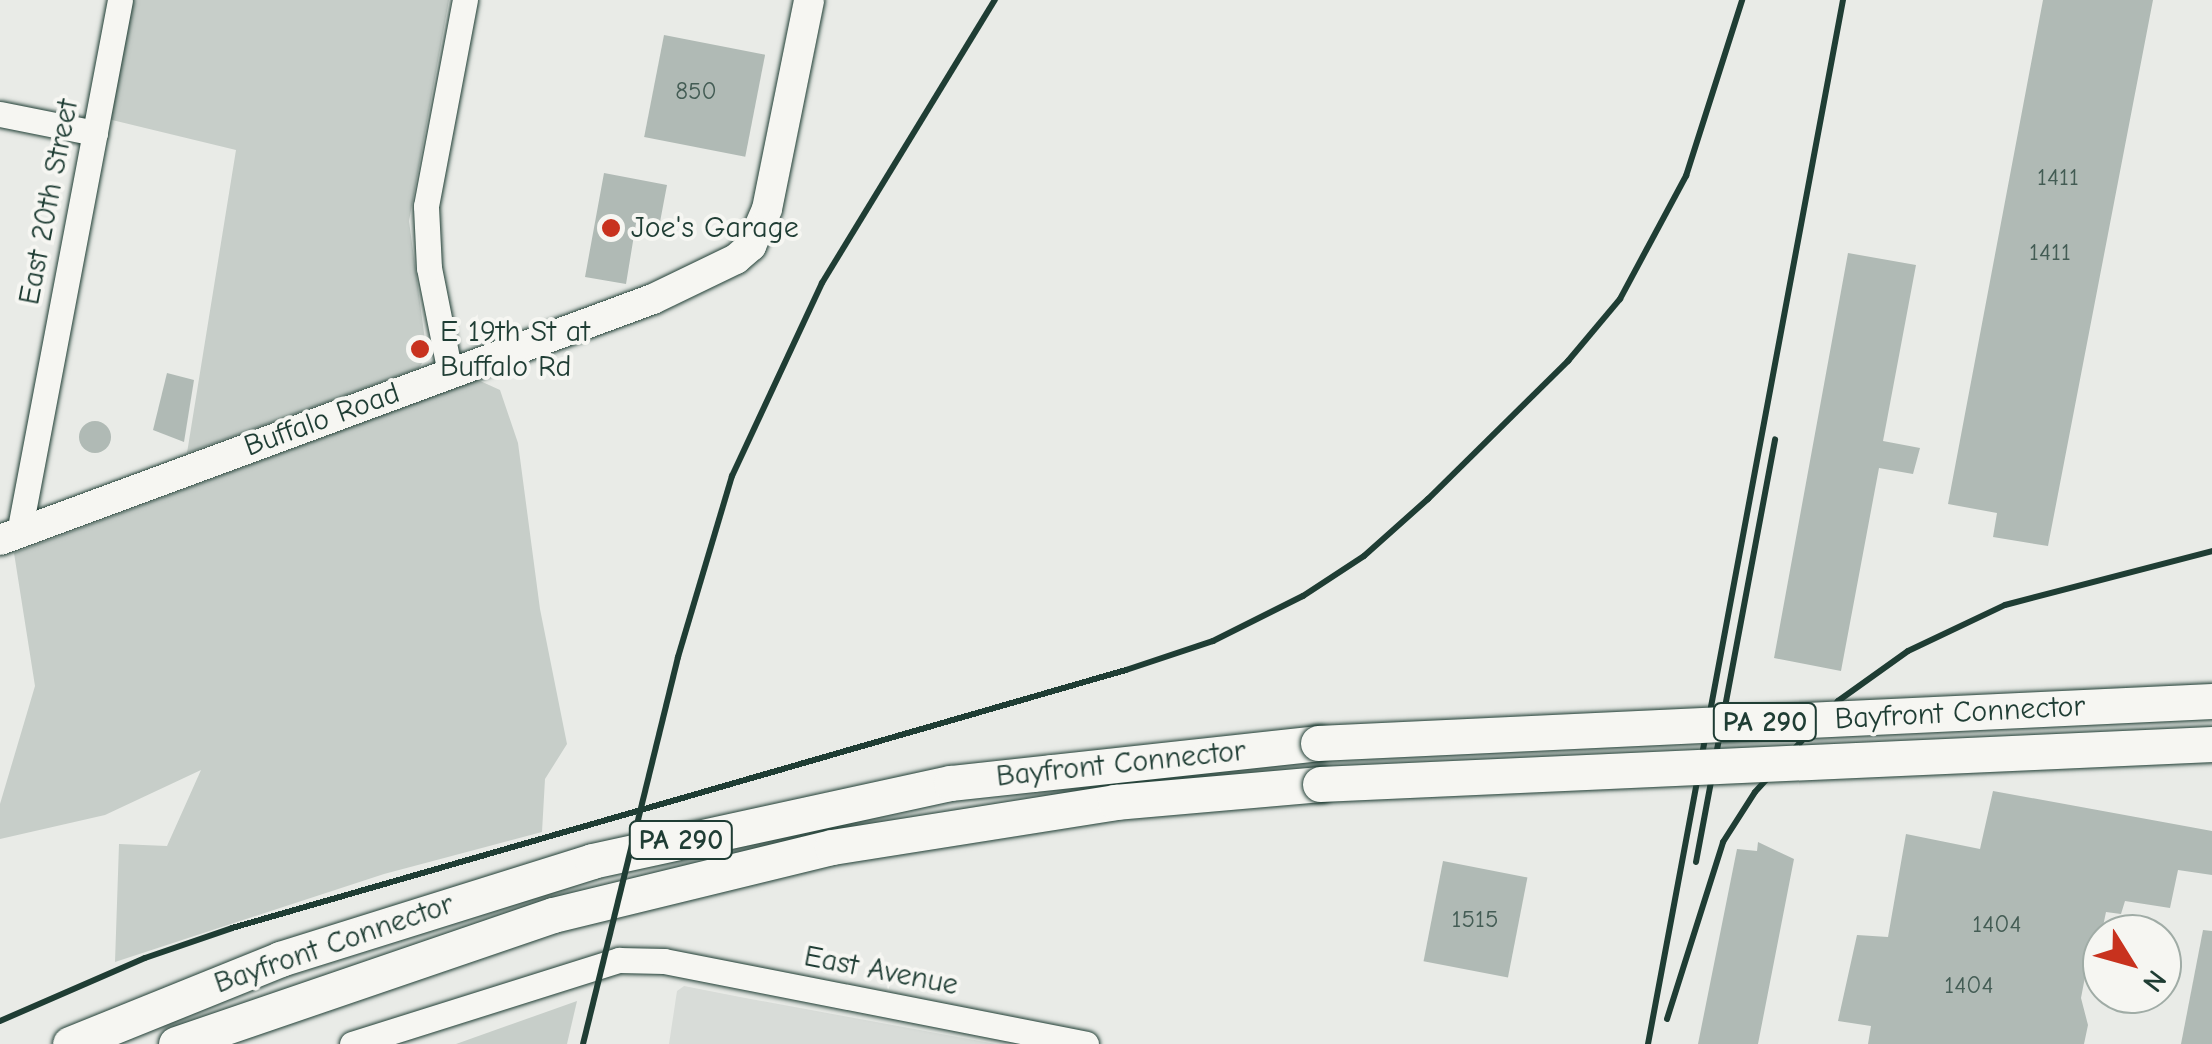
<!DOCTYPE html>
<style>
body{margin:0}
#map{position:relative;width:2212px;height:1044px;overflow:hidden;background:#e9ebe7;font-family:"Comic Neue",sans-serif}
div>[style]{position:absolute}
.built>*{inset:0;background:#d8dcd8}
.green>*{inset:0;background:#c7cec9}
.building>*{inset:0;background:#b0bab5;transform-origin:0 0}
.round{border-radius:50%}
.roads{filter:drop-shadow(0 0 2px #1f3d34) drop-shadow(0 0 2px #1f3d34)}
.minor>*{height:25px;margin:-12.5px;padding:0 12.5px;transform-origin:12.5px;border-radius:12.5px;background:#f6f6f2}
.major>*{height:30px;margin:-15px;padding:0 15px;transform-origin:15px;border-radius:15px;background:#f6f6f2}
.highway>*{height:35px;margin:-17.5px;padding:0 17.5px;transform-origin:17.5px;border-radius:17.5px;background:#f6f6f2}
.rail>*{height:6px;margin:-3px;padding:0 3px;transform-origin:3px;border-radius:3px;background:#1f3d34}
.bridges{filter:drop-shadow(0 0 2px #1f3d34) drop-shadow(0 0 2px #1f3d34)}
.highway-bridge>*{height:35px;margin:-17.5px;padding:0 17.5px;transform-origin:17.5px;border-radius:17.5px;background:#f6f6f2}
.dots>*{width:28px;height:28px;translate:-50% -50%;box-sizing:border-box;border:5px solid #f6f6f2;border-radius:50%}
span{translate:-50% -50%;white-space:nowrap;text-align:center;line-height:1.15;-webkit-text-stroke:8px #f6f6f2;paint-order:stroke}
.number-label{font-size:25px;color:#435c54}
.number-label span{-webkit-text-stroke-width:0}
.shield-label span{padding:2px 8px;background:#f6f6f2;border:2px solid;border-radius:8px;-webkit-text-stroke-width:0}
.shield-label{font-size:28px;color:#1f3d34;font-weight:700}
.street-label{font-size:30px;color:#1f3d34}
.poi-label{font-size:30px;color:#1f3d34}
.left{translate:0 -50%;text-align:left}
.north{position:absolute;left:2082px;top:914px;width:100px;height:100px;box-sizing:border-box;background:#f6f6f2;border:2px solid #a0aca6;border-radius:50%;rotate:127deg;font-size:28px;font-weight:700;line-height:40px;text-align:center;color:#1f3d34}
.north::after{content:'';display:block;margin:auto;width:35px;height:45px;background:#c8321e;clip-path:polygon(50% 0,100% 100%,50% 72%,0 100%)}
</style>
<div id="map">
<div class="built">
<i style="clip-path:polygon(684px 986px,740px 997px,996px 1044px,669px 1044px,677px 991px)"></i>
</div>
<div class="green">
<i style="clip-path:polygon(131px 0,449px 0,409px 221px,427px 355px,419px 368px,187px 453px,236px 150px,108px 119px)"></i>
<i style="clip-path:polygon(478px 380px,500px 390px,518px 443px,540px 609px,567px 744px,545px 779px,542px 832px,384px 874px,115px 962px,119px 844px,167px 846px,201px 770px,105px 815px,0 839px,0 804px,35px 686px,14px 553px)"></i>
<i style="clip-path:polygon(577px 1001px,567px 1044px,456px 1044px)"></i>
</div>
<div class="building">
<i style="clip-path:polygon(2043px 0,2153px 0,2048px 546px,1993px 537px,1997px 513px,1948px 504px)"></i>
<i style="left:664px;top:35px;width:103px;height:104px;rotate:11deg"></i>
<i style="clip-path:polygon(604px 173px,667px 185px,660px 222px,637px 217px,626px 284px,585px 277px)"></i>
<i style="clip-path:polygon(1848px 253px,1916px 265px,1883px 441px,1920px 448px,1913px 474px,1879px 468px,1841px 671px,1774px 658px)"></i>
<i style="clip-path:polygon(167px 373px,194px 380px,184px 442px,153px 430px)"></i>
<i class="round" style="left:79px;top:421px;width:32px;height:32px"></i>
<i style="clip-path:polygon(1993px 791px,2212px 831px,2212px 875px,2178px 870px,2170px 908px,2125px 901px,2121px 914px,2106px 912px,2101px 936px,2093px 935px,2081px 998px,2088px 1025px,2084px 1044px,1868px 1044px,1871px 1026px,1838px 1021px,1857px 935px,1888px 937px,1906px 834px,1980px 849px)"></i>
<i style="clip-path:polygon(1758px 842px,1794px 859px,1758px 1044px,1698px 1044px,1737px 849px,1757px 851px)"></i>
<i style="left:1443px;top:861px;width:86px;height:102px;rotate:11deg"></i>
<i style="clip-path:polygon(2203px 930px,2212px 931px,2212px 1044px,2181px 1044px)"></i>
</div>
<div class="roads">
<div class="minor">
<i style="left:0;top:114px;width:97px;rotate:11.3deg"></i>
<i style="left:450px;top:373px;width:107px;rotate:-101.3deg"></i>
<i style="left:429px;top:268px;width:62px;rotate:-92.8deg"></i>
<i style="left:426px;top:206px;width:210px;rotate:-79.3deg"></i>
<i style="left:19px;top:533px;width:542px;rotate:-79.27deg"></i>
<i style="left:352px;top:1044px;width:280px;rotate:-17.5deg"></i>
<i style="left:619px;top:960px;width:45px;rotate:1.3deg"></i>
<i style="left:664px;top:961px;width:430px;rotate:11.1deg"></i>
</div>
<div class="major">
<i style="left:0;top:540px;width:696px;rotate:-20.26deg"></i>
<i style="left:653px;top:299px;width:92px;rotate:-25.7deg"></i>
<i style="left:736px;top:259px;width:20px;rotate:-41deg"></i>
<i style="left:751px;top:246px;width:40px;rotate:-66.6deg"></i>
<i style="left:767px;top:209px;width:213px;rotate:-78.6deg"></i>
</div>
<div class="highway">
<i style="left:70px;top:1044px;width:227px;rotate:-22deg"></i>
<i style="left:280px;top:959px;width:327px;rotate:-17.4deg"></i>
<i style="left:592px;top:861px;width:367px;rotate:-12.3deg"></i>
<i style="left:951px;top:783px;width:369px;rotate:-6.2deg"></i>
<i style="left:176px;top:1044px;width:398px;rotate:-18.9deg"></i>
<i style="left:553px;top:915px;width:287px;rotate:-13.7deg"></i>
<i style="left:832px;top:847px;width:287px;rotate:-9deg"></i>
<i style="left:1115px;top:802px;width:206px;rotate:-5deg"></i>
</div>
</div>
<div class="rail">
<i style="left:1696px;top:862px;width:430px;rotate:-79.4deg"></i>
<i style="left:1667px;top:1019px;width:186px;rotate:-72.4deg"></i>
<i style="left:1723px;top:842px;width:59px;rotate:-57.4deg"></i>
<i style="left:1755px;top:792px;width:123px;rotate:-47.6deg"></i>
<i style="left:1838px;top:701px;width:86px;rotate:-35.5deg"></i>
<i style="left:1908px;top:651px;width:107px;rotate:-25.4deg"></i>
<i style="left:2005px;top:605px;width:214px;rotate:-14.6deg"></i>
<i style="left:0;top:1021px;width:158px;rotate:-23.5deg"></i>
<i style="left:145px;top:958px;width:92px;rotate:-19deg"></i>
<i style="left:232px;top:928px;width:930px;rotate:-16.1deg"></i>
<i style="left:1126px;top:670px;width:92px;rotate:-18.4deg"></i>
<i style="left:1213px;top:641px;width:101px;rotate:-26.6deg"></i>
<i style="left:1303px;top:596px;width:73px;rotate:-33.3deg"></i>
<i style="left:1364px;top:556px;width:86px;rotate:-41.7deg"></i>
<i style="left:1428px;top:499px;width:197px;rotate:-44.6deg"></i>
<i style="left:1568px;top:361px;width:81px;rotate:-50deg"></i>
<i style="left:1620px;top:299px;width:140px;rotate:-61.8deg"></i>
<i style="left:1686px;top:176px;width:185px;rotate:-72.3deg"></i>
<i style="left:583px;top:1044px;width:398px;rotate:-76.2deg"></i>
<i style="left:678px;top:657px;width:189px;rotate:-73.4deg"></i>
<i style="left:732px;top:476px;width:213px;rotate:-65deg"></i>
<i style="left:822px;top:283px;width:332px;rotate:-58.6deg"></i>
<i style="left:1648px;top:1044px;width:1062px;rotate:-79.42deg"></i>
</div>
<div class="bridges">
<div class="highway-bridge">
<i style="left:1318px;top:743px;width:895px;rotate:-2.69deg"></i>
<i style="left:1320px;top:784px;width:893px;rotate:-2.57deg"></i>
</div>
</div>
<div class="dots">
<i style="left:611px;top:228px;background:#c8321e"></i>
<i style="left:420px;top:349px;background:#c8321e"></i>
</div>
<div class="number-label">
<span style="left:696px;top:91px">850</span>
<span style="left:2058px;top:177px">1411</span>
<span style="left:2050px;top:252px">1411</span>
<span style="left:1475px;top:919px">1515</span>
<span style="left:1997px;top:924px">1404</span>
<span style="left:1969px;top:985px">1404</span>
</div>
<div class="shield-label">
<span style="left:1765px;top:722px">PA 290</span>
<span style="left:681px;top:840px">PA 290</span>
</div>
<div class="street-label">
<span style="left:49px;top:202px;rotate:-79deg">East 20th Street</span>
<span style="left:322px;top:420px;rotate:-20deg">Buffalo Road</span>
<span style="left:1960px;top:713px;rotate:-3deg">Bayfront Connector</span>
<span style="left:1121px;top:764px;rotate:-6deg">Bayfront Connector</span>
<span style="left:334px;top:944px;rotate:-19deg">Bayfront Connector</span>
<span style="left:881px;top:971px;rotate:11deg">East Avenue</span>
</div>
<div class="poi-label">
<span class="left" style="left:631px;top:228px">Joe's Garage</span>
<span class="left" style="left:440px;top:349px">E 19th St at<br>Buffalo Rd</span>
</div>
<div class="north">N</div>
</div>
